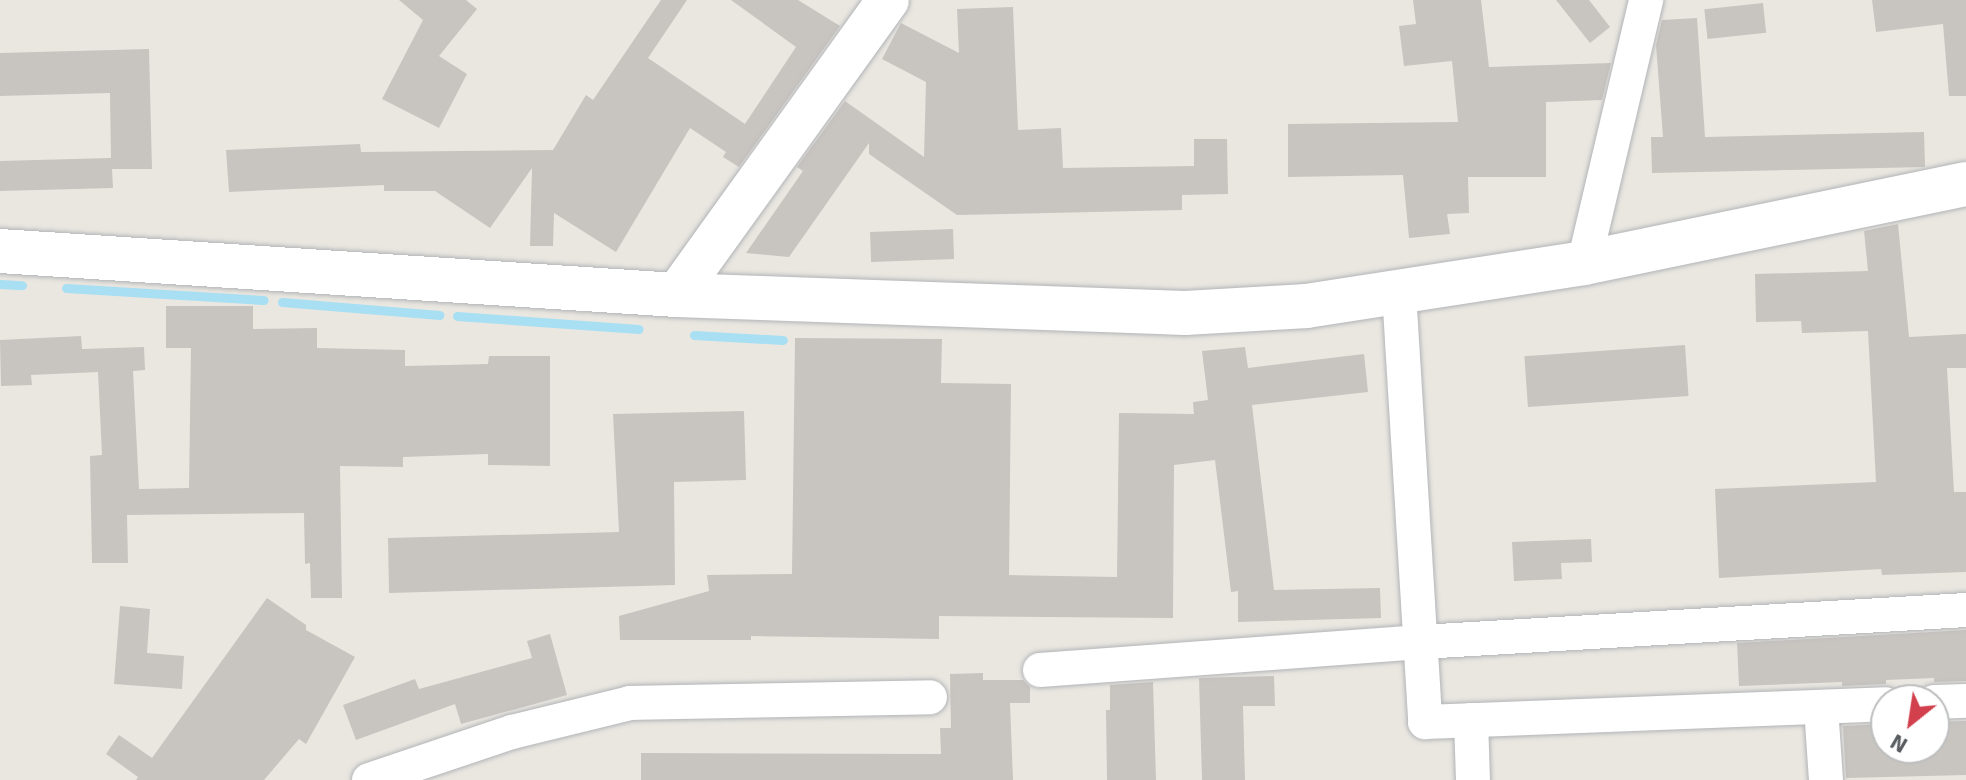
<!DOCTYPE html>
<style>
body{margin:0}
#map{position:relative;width:1966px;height:780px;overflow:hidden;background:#eae7e1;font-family:Signika,sans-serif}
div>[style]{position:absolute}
.stream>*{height:9px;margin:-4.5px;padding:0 4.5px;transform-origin:4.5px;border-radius:4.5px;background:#a8dff3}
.building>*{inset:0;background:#c8c4c0;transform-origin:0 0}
.roads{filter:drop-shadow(0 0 2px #b1b4b7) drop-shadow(0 0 2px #b1b4b7)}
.minor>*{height:34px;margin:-17px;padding:0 17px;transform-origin:17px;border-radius:17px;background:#fff}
.tertiary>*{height:42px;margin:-21px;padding:0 21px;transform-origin:21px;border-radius:21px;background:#fff}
.secondary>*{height:44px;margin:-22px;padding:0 22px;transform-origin:22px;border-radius:22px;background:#fff}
span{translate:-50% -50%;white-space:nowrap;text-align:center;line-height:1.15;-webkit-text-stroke:7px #fff;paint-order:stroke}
.north{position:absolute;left:1870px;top:684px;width:80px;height:80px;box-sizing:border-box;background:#fff;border:2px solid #bdbebf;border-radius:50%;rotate:210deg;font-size:22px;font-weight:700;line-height:32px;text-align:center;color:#595d60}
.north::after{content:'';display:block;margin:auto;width:28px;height:36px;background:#d23f4d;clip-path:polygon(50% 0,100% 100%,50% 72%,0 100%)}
</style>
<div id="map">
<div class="stream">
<i style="left:0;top:284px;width:22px;rotate:3deg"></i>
<i style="left:66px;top:288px;width:198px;rotate:3.5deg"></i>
<i style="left:282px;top:302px;width:158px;rotate:4.7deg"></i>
<i style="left:457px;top:316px;width:182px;rotate:4.1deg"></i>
<i style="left:694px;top:335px;width:89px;rotate:3.2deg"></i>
</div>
<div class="building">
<i style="clip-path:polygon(399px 0,466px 0,477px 9px,439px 56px,467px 74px,439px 128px,382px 99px,423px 20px)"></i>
<i style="clip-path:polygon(661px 0,687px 0,648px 58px,745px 124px,796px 47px,731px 0,798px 0,840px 26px,739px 167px,723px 157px,726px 152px,690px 128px,616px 252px,554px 213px,553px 246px,530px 246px,532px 168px,490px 228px,435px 191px,384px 191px,384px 185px,229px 192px,226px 150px,360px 144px,361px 152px,553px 150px,586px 95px,593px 100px)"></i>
<i style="clip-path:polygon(1413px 0,1481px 0,1489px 67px,1611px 63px,1602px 100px,1546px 102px,1546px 177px,1468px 177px,1469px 213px,1447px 214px,1450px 234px,1409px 238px,1403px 175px,1288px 177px,1288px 124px,1458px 122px,1452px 61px,1404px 66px,1399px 26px,1416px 24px)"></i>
<i style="clip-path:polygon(1556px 0,1589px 0,1610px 27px,1590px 43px)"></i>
<i style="clip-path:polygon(1872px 0,1966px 0,1966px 96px,1949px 96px,1943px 24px,1876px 32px)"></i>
<i style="left:1763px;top:3px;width:30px;height:59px;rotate:84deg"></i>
<i style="clip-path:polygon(1013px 7px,1018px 130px,1061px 128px,1063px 168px,1194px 166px,1194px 139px,1227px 139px,1228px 194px,1182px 195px,1182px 210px,957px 215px,869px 154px,869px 143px,789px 257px,746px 253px,803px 171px,797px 167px,845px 101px,924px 157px,926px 82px,882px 59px,901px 23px,959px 53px,957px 9px)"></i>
<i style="clip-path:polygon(1697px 18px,1705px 137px,1924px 132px,1925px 167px,1652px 173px,1651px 137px,1663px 137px,1656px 45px,1662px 20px)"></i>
<i style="clip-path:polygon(149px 49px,152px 169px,112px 169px,113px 188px,0 191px,0 161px,111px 158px,110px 93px,0 96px,0 53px)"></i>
<i style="clip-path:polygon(1898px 224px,1909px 337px,1966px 334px,1966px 368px,1947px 368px,1954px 492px,1966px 492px,1966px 572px,1882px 575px,1881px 569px,1719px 578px,1715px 489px,1876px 482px,1868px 331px,1802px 333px,1801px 321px,1756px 322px,1755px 274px,1868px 271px,1864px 231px)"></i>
<i style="left:953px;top:229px;width:30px;height:83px;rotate:88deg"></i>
<i style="clip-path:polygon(166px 306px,253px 306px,253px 329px,317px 328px,317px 348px,405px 350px,405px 366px,488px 364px,489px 356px,550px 356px,550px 466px,488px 465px,488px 454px,403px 457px,403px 467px,340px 466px,342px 598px,311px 598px,310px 563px,305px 564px,304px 513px,127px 515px,128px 563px,92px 563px,90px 456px,102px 455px,98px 372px,31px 375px,32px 385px,1px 386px,0 340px,81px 336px,82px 349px,144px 347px,145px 370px,133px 371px,139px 489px,189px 488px,191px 348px,166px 348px)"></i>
<i style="clip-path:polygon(795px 338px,942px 339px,941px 383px,1011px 384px,1009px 575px,1117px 577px,1119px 413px,1194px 414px,1193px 402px,1208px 400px,1202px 351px,1245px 347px,1248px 368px,1364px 354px,1368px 392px,1252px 405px,1274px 590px,1380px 588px,1381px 618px,1238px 622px,1238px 591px,1231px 592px,1215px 460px,1174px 465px,1173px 618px,939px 616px,939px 639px,751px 636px,751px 640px,620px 640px,619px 616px,709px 591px,707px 575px,792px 574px)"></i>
<i style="left:1685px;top:345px;width:51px;height:161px;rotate:86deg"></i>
<i style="clip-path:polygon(744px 411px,746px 480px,674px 482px,675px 585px,389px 593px,388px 538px,619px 532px,613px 414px)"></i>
<i style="clip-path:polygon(1591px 539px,1592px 562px,1561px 563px,1562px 579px,1514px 581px,1512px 542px)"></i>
<i style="clip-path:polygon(267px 598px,306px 625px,306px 630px,355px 657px,306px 744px,299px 739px,264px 780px,136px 780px,138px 777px,106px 754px,119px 735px,152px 758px)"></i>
<i style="clip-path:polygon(120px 606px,150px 609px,147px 653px,184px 656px,182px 689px,114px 684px)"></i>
<i style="clip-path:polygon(1966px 630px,1966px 681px,1934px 682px,1934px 678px,1886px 680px,1886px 684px,1842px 686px,1842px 682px,1739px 686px,1737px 643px)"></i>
<i style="clip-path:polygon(550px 634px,567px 695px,461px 724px,455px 704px,356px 740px,343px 705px,415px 679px,419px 689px,532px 658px,527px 641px)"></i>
<i style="clip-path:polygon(983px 673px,983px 680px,1023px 680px,1030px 687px,1030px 703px,1010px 703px,1013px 780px,641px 780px,641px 753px,941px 754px,940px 728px,951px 728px,950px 674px)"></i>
<i style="clip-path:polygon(1274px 676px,1275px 706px,1243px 706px,1245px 780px,1202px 780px,1199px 678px)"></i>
<i style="clip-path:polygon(1153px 682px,1156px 780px,1107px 780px,1106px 710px,1110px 710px,1110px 685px)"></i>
<i style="clip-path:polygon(1966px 721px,1966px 775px,1846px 778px,1843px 726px,1886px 724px,1886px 748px,1934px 748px,1934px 722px)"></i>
</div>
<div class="roads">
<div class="minor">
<i style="left:1584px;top:263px;width:270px;rotate:-76.7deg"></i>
<i style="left:1399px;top:292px;width:431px;rotate:86.5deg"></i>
<i style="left:1425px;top:722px;width:461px;rotate:-2.2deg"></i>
<i style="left:1040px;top:670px;width:382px;rotate:-4.2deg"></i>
<i style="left:1421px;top:642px;width:546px;rotate:-3.36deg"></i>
<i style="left:1934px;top:702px;width:32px;rotate:-2deg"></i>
<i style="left:1821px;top:707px;width:73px;rotate:86.1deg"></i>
<i style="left:1471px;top:720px;width:60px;rotate:88.1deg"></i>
<i style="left:369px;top:780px;width:151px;rotate:-18.6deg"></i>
<i style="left:512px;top:732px;width:122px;rotate:-13.8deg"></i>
<i style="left:630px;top:703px;width:300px;rotate:-1.1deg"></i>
</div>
<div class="tertiary">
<i style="left:676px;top:295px;width:363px;rotate:-54.3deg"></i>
</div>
<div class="secondary">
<i style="left:0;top:251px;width:677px;rotate:3.72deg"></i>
<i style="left:676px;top:295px;width:509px;rotate:2.03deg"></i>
<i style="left:1185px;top:313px;width:122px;rotate:-3.3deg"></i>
<i style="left:1307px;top:306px;width:280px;rotate:-8.8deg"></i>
<i style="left:1584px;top:263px;width:390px;rotate:-11.7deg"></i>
</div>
</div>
<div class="north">N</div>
</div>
